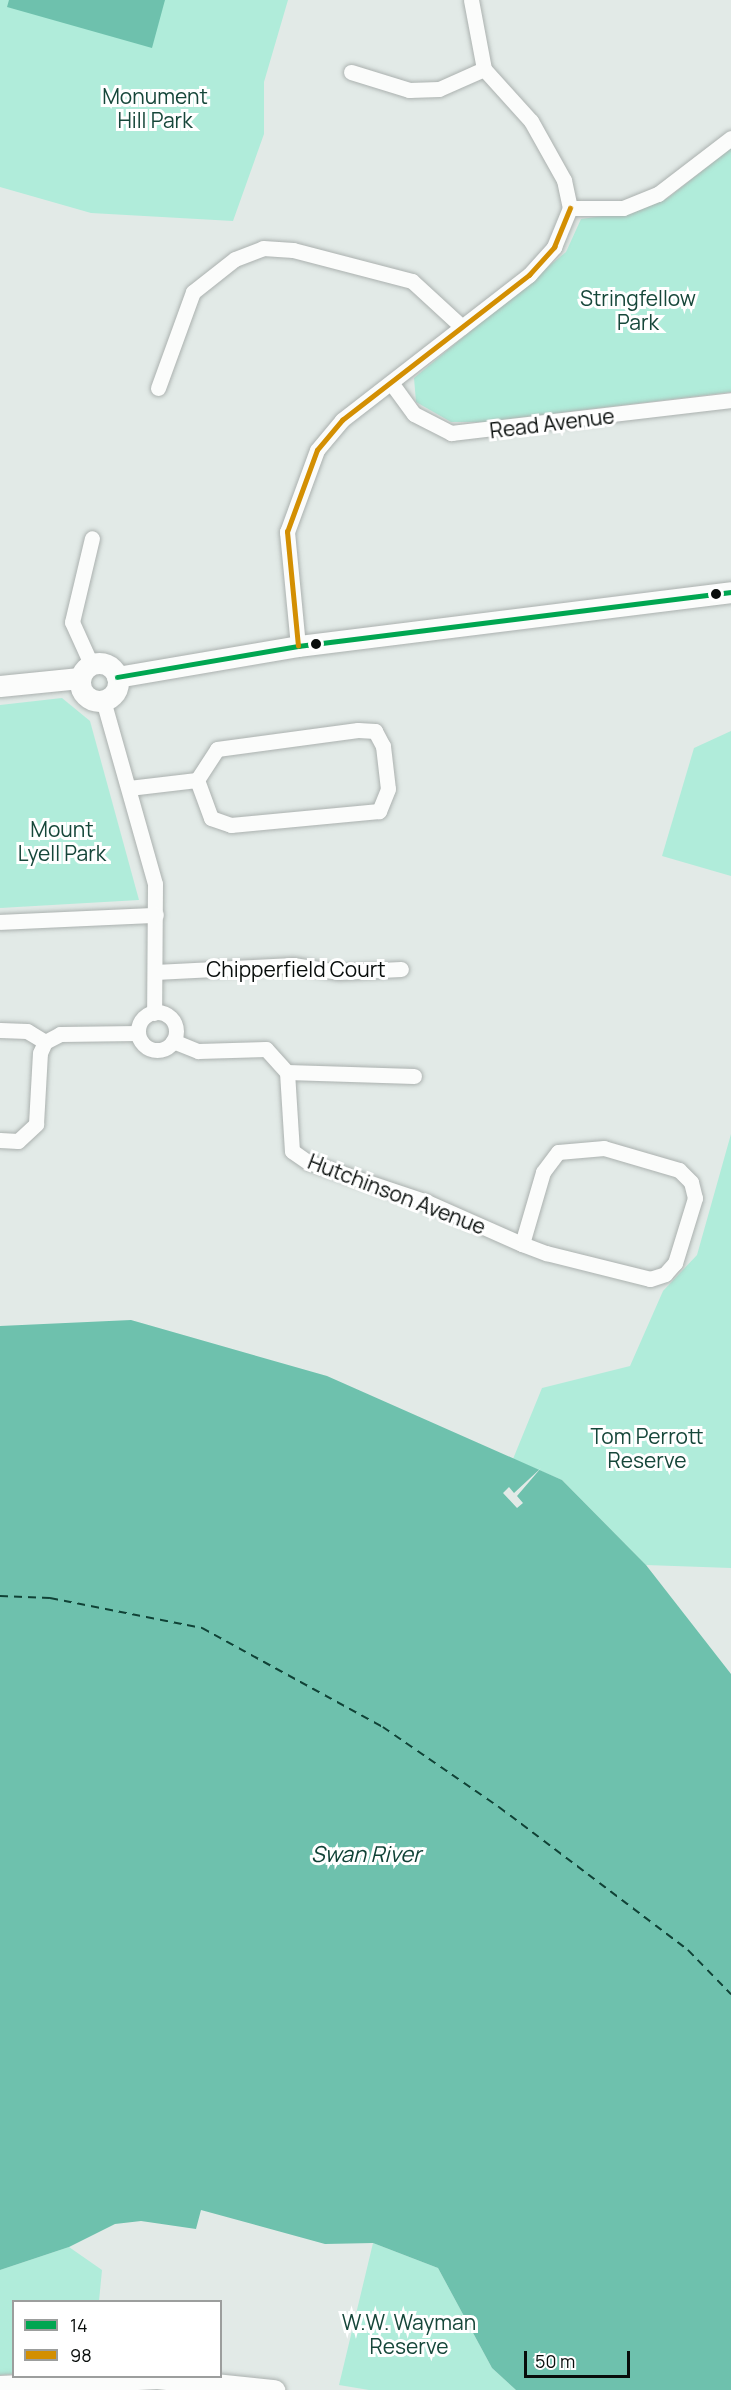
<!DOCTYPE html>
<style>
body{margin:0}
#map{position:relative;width:731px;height:2390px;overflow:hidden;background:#e2eae7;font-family:Manrope,sans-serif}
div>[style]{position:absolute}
.green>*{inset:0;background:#b0ecda}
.water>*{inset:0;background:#6ec1ad}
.pier>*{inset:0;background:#e2eae7}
.ferry>*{height:1.5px;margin-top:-0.75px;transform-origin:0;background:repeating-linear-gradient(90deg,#104236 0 8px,transparent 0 14px)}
.roads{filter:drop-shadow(0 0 2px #abb1af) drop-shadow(0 0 2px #abb1af)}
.street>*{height:15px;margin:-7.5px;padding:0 7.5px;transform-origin:7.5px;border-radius:7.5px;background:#fbfcfb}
.street>.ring{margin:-7.5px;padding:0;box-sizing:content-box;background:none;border:15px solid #fbfcfb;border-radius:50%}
.secondary>*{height:21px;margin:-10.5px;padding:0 10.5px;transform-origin:10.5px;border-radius:10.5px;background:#fbfcfb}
.secondary>.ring{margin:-10.5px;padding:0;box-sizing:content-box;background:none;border:21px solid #fbfcfb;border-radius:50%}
.bus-1>*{height:4.5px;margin:-2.25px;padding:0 2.25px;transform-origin:2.25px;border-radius:2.25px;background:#00a651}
.bus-2>*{height:4.5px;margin:-2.25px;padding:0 2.25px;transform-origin:2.25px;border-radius:2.25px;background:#d38f02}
.dots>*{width:16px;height:16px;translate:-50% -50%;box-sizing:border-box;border:3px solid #fff;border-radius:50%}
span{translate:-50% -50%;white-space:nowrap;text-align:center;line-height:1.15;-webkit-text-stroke:6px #fff;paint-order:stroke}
.park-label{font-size:21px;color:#16473a}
.street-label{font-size:21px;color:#080d0b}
.water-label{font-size:22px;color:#104236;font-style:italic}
.legend{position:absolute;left:12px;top:2300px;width:210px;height:78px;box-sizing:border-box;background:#fff;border:2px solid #9c9e9d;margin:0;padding:8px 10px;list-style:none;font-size:18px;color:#080d0b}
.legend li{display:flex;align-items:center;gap:12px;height:30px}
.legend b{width:30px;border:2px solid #9c9e9d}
.scale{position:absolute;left:524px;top:2351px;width:106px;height:27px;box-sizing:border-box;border:3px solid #080d0b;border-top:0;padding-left:8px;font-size:18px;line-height:21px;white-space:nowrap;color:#080d0b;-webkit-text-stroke:4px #fff;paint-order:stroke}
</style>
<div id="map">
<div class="green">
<i style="clip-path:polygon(0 0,288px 0,264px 82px,264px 134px,233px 221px,91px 213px,0 187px)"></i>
<i style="clip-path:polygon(731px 148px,731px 392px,484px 422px,451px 422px,416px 402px,414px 378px,566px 252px,581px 219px,632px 212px,668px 198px)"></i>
<i style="clip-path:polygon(62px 698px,90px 721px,139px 900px,0 908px,0 705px)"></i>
<i style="clip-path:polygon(731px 731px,731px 876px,662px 856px,694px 748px)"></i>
<i style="clip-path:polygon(731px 1134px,731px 1568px,646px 1565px,562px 1480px,513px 1459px,542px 1388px,630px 1366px,663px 1291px,697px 1255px)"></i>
<i style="clip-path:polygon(373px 2243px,438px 2268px,492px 2368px,516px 2390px,369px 2390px,339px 2385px)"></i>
<i style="clip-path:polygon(69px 2247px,102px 2270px,99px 2301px,14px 2302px,13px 2374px,0 2375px,0 2270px)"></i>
</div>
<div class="water">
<i style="clip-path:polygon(9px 0,165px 0,152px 48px,7px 7px)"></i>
<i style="clip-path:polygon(131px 1320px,327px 1376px,562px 1480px,646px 1565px,731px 1674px,731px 2390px,516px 2390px,492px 2368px,438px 2268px,373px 2243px,325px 2244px,201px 2210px,196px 2229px,141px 2221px,115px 2224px,69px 2247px,0 2270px,0 1326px)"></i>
</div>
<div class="pier">
<i style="clip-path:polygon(541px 1468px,517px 1496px,523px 1503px,517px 1508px,503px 1493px,509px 1487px,514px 1493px)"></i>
</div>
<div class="ferry">
<i style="left:0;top:1596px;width:50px;rotate:2.3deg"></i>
<i style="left:50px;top:1598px;width:155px;rotate:11.2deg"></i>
<i style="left:202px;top:1628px;width:206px;rotate:28.7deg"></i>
<i style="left:383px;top:1727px;width:141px;rotate:34.6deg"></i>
<i style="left:499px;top:1807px;width:237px;rotate:37.1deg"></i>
<i style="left:688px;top:1950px;width:62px;rotate:45.7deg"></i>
</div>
<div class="roads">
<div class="street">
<i style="left:471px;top:0;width:70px;rotate:79.3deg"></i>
<i style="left:484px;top:69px;width:70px;rotate:47.9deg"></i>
<i style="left:531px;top:121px;width:68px;rotate:60.8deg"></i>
<i style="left:564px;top:180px;width:29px;rotate:78deg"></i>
<i style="left:351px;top:72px;width:61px;rotate:17.2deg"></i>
<i style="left:409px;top:90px;width:30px;rotate:-2deg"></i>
<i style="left:439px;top:89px;width:49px;rotate:-24deg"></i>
<i style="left:570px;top:208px;width:53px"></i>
<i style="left:623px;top:208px;width:38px;rotate:-22deg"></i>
<i style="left:658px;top:194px;width:92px;rotate:-37.5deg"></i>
<i style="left:392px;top:384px;width:37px;rotate:54deg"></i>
<i style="left:414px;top:414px;width:42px;rotate:27.2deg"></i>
<i style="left:451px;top:433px;width:282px;rotate:-6.7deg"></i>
<i style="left:158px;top:388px;width:102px;rotate:-70deg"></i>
<i style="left:193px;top:292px;width:53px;rotate:-38.2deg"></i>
<i style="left:235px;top:259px;width:30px;rotate:-21deg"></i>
<i style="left:263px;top:248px;width:30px;rotate:4deg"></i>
<i style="left:293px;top:250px;width:123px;rotate:14.6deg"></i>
<i style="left:412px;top:281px;width:68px;rotate:42.6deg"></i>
<i style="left:298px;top:646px;width:115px;rotate:-95.5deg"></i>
<i style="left:287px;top:532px;width:87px;rotate:-69.9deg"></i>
<i style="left:317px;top:450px;width:39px;rotate:-50deg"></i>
<i style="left:342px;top:420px;width:237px;rotate:-37.8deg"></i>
<i style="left:529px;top:275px;width:38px;rotate:-48deg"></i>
<i style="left:554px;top:247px;width:42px;rotate:-67.7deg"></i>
<i style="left:91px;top:664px;width:46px;rotate:-114.3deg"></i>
<i style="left:72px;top:622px;width:86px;rotate:-76.6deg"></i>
<i style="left:103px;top:700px;width:191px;rotate:74.2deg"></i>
<i style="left:155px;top:884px;width:129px;rotate:90.4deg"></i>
<i style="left:358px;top:730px;width:17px;rotate:3deg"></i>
<i style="left:375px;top:731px;width:17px;rotate:62deg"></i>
<i style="left:383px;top:746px;width:43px;rotate:83.4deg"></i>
<i style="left:388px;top:789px;width:24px;rotate:112deg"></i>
<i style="left:379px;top:811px;width:149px;rotate:174.6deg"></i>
<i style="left:231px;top:825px;width:21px;rotate:-161deg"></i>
<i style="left:211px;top:818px;width:40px;rotate:-110.2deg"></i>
<i style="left:197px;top:780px;width:37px;rotate:-57deg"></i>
<i style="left:217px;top:749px;width:142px;rotate:-7.7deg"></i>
<i style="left:129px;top:788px;width:68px;rotate:-6.7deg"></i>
<i style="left:0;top:922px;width:156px;rotate:-2.6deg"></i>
<i style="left:155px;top:972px;width:138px;rotate:-2.9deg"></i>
<i style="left:293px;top:965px;width:47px;rotate:8.7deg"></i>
<i style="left:339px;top:972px;width:62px;rotate:-2.8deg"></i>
<i class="ring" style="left:138px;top:1012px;width:23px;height:23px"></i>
<i style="left:0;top:1030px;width:27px;rotate:2deg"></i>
<i style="left:27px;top:1031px;width:21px;rotate:31deg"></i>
<i style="left:173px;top:1041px;width:27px;rotate:22deg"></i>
<i style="left:198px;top:1051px;width:68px;rotate:-1.7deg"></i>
<i style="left:266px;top:1049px;width:31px;rotate:48deg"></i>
<i style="left:287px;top:1072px;width:79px;rotate:86.4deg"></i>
<i style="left:292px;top:1151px;width:19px;rotate:35deg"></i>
<i style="left:308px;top:1162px;width:126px;rotate:18.6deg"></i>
<i style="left:427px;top:1202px;width:104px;rotate:23.9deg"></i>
<i style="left:522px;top:1244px;width:26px;rotate:21deg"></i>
<i style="left:546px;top:1253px;width:107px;rotate:14deg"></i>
<i style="left:650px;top:1279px;width:16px;rotate:-18deg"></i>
<i style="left:665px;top:1274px;width:15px;rotate:-48deg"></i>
<i style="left:675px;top:1263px;width:68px;rotate:-72.9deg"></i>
<i style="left:695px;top:1198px;width:16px;rotate:-104deg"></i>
<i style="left:691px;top:1182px;width:17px;rotate:-135deg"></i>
<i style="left:679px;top:1170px;width:78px;rotate:-163.7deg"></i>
<i style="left:604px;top:1148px;width:46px;rotate:175deg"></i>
<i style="left:558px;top:1152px;width:25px;rotate:127deg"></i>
<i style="left:543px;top:1172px;width:75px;rotate:106.3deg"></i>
<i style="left:287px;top:1072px;width:127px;rotate:1.8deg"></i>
<i style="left:0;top:1140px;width:18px;rotate:3deg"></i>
<i style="left:18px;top:1141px;width:25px;rotate:-43deg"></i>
<i style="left:36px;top:1124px;width:71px;rotate:-86.8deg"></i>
<i style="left:40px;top:1053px;width:12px;rotate:-66deg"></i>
<i style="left:45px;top:1042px;width:17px;rotate:-28deg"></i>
<i style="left:60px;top:1034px;width:78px;rotate:-0.7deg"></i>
</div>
<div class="secondary">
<i class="ring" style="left:80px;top:663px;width:17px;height:17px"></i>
<i style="left:117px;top:677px;width:184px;rotate:-9.7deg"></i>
<i style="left:298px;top:646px;width:436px;rotate:-7.1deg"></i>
<i style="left:0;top:686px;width:80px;rotate:-5.7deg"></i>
<i style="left:0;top:2386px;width:157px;rotate:-2.9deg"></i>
<i style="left:157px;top:2378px;width:118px;rotate:5.9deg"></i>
</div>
</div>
<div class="bus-1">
<i style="left:117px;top:677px;width:184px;rotate:-9.7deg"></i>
<i style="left:298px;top:646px;width:436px;rotate:-7.1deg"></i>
</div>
<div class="bus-2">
<i style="left:298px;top:646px;width:115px;rotate:-95.5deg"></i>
<i style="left:287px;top:532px;width:87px;rotate:-69.9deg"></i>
<i style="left:317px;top:450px;width:39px;rotate:-50deg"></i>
<i style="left:342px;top:420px;width:237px;rotate:-37.8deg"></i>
<i style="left:529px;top:275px;width:38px;rotate:-48deg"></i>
<i style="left:554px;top:247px;width:42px;rotate:-67.7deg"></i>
</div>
<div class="dots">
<i style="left:716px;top:594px;background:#080d0b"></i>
<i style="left:316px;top:644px;background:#080d0b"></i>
</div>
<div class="park-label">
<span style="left:155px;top:108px">Monument<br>Hill Park</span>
<span style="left:638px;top:310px">Stringfellow<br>Park</span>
<span style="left:62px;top:841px">Mount<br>Lyell Park</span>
<span style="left:647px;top:1448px">Tom Perrott<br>Reserve</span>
<span style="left:409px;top:2334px">W.W. Wayman<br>Reserve</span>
</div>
<div class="street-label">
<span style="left:552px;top:423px;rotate:-7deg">Read Avenue</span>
<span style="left:296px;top:969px">Chipperfield Court</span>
<span style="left:397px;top:1194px;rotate:21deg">Hutchinson Avenue</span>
</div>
<div class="water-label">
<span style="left:366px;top:1855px">Swan River</span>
</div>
<ul class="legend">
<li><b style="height:8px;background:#00a651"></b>14</li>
<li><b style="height:8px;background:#d38f02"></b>98</li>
</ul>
<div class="scale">50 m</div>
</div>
